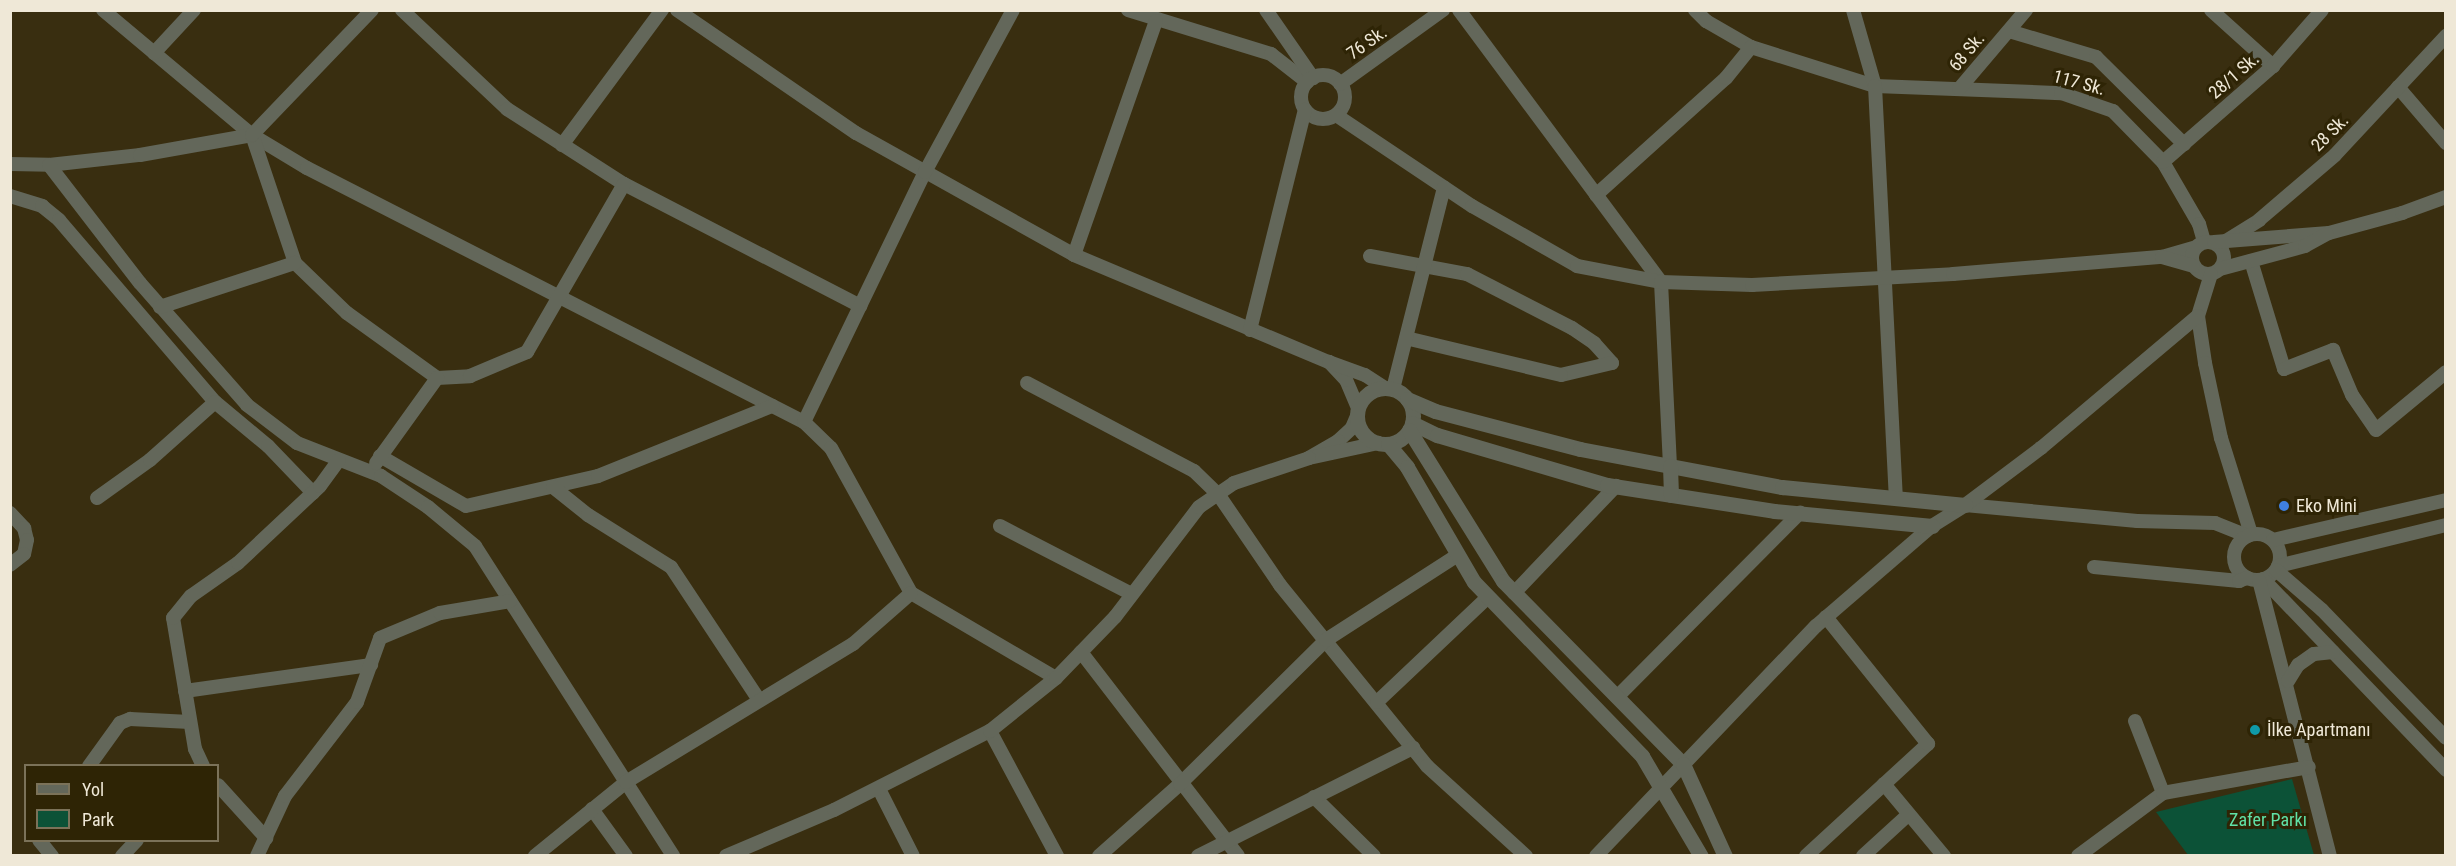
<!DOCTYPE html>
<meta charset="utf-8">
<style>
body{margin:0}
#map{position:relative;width:2456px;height:866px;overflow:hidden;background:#392e10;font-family:"Roboto Condensed",sans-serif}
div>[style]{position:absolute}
.green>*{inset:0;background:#0c5237}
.minor>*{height:14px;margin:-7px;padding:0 7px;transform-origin:7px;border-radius:7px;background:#63675a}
.minor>.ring{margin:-7px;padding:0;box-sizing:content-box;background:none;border:14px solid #63675a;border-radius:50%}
.tertiary>*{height:15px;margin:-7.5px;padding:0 7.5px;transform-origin:7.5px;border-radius:7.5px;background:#63675a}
.tertiary>.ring{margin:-7.5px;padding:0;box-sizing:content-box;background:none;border:15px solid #63675a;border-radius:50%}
.dots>*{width:16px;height:16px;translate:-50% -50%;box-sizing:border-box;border:3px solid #2e2405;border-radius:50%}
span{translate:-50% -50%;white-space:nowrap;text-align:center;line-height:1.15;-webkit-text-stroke:6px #2e2405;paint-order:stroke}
.street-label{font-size:18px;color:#efe8d7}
.poi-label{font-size:18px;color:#efe8d7}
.left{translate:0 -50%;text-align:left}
.park-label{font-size:18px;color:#60e2a7}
.frame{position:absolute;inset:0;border:12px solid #efe8d7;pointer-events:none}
.legend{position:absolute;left:24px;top:764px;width:195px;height:78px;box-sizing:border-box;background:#2e2405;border:2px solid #7b7259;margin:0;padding:8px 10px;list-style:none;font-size:18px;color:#efe8d7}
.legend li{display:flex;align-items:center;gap:12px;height:30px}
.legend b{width:30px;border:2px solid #7b7259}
</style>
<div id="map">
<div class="green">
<i style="clip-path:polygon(2292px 779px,2314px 855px,2188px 855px,2156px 812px)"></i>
</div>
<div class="minor">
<i style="left:103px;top:10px;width:194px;rotate:40deg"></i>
<i style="left:252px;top:135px;width:64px;rotate:31deg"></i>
<i style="left:307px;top:168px;width:558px;rotate:27.07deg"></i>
<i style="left:804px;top:422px;width:37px;rotate:44deg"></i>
<i style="left:831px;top:448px;width:166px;rotate:61.1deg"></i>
<i style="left:911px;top:593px;width:168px;rotate:30.4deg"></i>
<i style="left:402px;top:10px;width:144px;rotate:43.3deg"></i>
<i style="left:507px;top:109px;width:139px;rotate:32.7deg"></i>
<i style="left:624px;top:184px;width:266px;rotate:27.3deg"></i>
<i style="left:677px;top:10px;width:217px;rotate:34.5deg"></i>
<i style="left:856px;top:133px;width:250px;rotate:29.2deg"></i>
<i style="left:1074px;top:255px;width:277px;rotate:22.8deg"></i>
<i style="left:1128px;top:10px;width:150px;rotate:17.1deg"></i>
<i style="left:1271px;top:54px;width:46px;rotate:37.9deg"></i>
<i style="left:1266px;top:10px;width:83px;rotate:55.3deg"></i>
<i style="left:1459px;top:10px;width:339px;rotate:53.4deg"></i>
<i style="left:1661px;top:282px;width:184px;rotate:87.2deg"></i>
<i style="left:1695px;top:10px;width:16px;rotate:45deg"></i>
<i style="left:1706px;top:21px;width:52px;rotate:30deg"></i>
<i style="left:1751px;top:47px;width:130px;rotate:17.5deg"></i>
<i style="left:1875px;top:86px;width:186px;rotate:2.2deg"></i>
<i style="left:2061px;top:93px;width:55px;rotate:19.1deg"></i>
<i style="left:2113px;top:111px;width:71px;rotate:45.6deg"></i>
<i style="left:2163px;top:162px;width:72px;rotate:59.9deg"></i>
<i style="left:2199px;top:224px;width:18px;rotate:74deg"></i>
<i style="left:1853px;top:10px;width:79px;rotate:73.9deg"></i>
<i style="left:1875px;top:86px;width:413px;rotate:87.1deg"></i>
<i style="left:2211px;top:10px;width:84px;rotate:42.1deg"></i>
<i style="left:2009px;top:31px;width:91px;rotate:16.6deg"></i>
<i style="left:2096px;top:57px;width:124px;rotate:44.7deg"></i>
<i style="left:154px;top:53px;width:59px;rotate:-47.1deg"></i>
<i class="ring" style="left:1301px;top:75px;width:30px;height:30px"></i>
<i style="left:1340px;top:84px;width:127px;rotate:-35.7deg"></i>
<i style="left:2398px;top:87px;width:74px;rotate:49.4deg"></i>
<i style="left:1959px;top:89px;width:104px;rotate:-49.7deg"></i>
<i style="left:1336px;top:115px;width:164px;rotate:33.8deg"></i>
<i style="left:1472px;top:206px;width:121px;rotate:29.7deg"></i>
<i style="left:1577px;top:266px;width:86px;rotate:10.8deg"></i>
<i style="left:1661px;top:282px;width:91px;rotate:1.9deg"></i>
<i style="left:1752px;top:285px;width:201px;rotate:-3.1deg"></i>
<i style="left:1953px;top:274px;width:210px;rotate:-4.7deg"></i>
<i style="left:2162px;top:257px;width:35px;rotate:-16deg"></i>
<i style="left:252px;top:135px;width:135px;rotate:71.4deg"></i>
<i style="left:295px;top:263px;width:72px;rotate:43.9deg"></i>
<i style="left:347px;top:313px;width:111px;rotate:35.8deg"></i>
<i style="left:437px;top:378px;width:33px;rotate:-3deg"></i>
<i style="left:470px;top:376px;width:62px;rotate:-22.8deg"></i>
<i style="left:527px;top:352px;width:194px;rotate:-60deg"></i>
<i style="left:562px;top:145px;width:168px;rotate:-53.5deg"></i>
<i style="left:2163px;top:162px;width:146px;rotate:-41.1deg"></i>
<i style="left:2273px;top:66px;width:74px;rotate:-48.8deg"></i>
<i style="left:10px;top:164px;width:39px;rotate:1deg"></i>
<i style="left:49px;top:165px;width:92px;rotate:-6.3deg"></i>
<i style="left:140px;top:155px;width:114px;rotate:-10.1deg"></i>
<i style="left:252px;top:135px;width:173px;rotate:-46.2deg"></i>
<i style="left:49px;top:165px;width:149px;rotate:52.4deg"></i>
<i style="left:140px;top:283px;width:162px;rotate:48.7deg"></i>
<i style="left:247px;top:405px;width:63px;rotate:37.2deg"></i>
<i style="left:297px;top:443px;width:90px;rotate:21.4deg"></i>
<i style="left:381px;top:476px;width:56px;rotate:33.4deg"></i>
<i style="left:428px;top:507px;width:61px;rotate:39.7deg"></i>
<i style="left:475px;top:546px;width:368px;rotate:57.4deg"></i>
<i style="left:1596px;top:195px;width:175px;rotate:-42deg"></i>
<i style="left:1726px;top:78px;width:40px;rotate:-51deg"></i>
<i style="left:10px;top:196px;width:34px;rotate:17deg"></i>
<i style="left:42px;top:206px;width:22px;rotate:39deg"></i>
<i style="left:59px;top:220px;width:240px;rotate:49.4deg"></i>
<i style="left:215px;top:402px;width:69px;rotate:39.7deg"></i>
<i style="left:268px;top:446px;width:65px;rotate:46.2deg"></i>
<i style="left:2226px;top:241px;width:39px;rotate:-32deg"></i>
<i style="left:2259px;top:220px;width:100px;rotate:-40.5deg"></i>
<i style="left:2335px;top:155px;width:163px;rotate:-47deg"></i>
<i class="ring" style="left:2192px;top:242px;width:18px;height:18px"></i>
<i style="left:2214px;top:242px;width:115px;rotate:-4.5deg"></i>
<i style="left:2329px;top:233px;width:76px;rotate:-15.3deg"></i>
<i style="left:2402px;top:213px;width:47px;rotate:-20deg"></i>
<i style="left:1074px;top:255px;width:248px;rotate:-70.7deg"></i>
<i style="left:1370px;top:256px;width:99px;rotate:10.5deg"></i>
<i style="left:1467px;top:274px;width:118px;rotate:27.2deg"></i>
<i style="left:1572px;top:328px;width:27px;rotate:34deg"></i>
<i style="left:1594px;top:343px;width:27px;rotate:48deg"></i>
<i style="left:1612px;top:363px;width:52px;rotate:166.8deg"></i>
<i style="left:1561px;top:375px;width:159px;rotate:-166.6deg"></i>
<i style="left:2162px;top:257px;width:32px;rotate:16deg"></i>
<i style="left:2251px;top:261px;width:113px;rotate:73deg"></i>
<i style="left:2284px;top:369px;width:53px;rotate:-21.2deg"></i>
<i style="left:2333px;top:350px;width:49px;rotate:67.1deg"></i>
<i style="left:2352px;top:395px;width:42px;rotate:55.6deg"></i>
<i style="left:2376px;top:430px;width:91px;rotate:-39.6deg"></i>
<i style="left:2220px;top:269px;width:88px;rotate:-15.1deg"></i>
<i style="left:2305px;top:246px;width:25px;rotate:-29deg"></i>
<i style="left:2211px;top:274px;width:44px;rotate:107.2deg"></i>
<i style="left:2198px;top:316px;width:48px;rotate:81.5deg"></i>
<i style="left:2205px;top:363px;width:77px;rotate:78deg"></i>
<i style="left:2221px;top:438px;width:101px;rotate:72.6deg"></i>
<i style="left:160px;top:307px;width:142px;rotate:-18.1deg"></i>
<i style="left:1250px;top:330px;width:227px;rotate:-76deg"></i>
<i style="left:1027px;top:383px;width:189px;rotate:27.8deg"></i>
<i style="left:1194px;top:471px;width:33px;rotate:44deg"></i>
<i style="left:1218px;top:494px;width:110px;rotate:55.7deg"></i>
<i style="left:1280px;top:585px;width:233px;rotate:50.9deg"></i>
<i style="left:1427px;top:766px;width:134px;rotate:42.3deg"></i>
<i style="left:1393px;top:389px;width:208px;rotate:-75.8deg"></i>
<i style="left:1358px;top:408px;width:30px;rotate:-113deg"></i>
<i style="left:1346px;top:380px;width:25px;rotate:-133deg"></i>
<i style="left:1329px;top:362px;width:38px;rotate:20deg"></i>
<i style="left:1365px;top:375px;width:24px;rotate:33deg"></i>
<i style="left:1357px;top:416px;width:13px;rotate:113deg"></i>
<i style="left:1352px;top:428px;width:19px;rotate:137deg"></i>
<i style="left:1338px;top:441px;width:34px;rotate:150deg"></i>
<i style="left:1309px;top:458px;width:71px;rotate:-12.3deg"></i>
<i style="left:804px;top:422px;width:278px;rotate:-64.2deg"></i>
<i style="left:925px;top:172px;width:184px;rotate:-61.5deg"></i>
<i style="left:380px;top:456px;width:99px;rotate:30.2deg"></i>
<i style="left:466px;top:506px;width:135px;rotate:-12.8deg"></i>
<i style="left:598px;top:476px;width:188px;rotate:-21.9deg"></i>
<i style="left:376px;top:463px;width:105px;rotate:-54.3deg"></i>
<i style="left:553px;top:487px;width:45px;rotate:38.7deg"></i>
<i style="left:588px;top:515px;width:98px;rotate:32.1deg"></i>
<i style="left:671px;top:567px;width:159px;rotate:56.5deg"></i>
<i style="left:97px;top:498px;width:65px;rotate:-35.6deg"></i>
<i style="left:150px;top:460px;width:87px;rotate:-41.7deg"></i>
<i style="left:1965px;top:505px;width:173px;rotate:5.3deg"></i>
<i style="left:2137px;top:521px;width:78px;rotate:1.5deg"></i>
<i style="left:2215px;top:523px;width:35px;rotate:22deg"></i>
<i style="left:10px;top:513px;width:21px;rotate:47deg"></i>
<i style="left:24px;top:528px;width:12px;rotate:76deg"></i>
<i style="left:27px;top:540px;width:14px;rotate:102deg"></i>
<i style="left:24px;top:554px;width:18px;rotate:142deg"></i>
<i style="left:1000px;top:526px;width:148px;rotate:27.3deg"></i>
<i class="ring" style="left:2234px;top:534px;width:32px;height:32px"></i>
<i style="left:2273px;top:540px;width:178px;rotate:-13deg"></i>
<i style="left:2278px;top:566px;width:173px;rotate:-13.7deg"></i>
<i style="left:2094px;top:567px;width:146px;rotate:5.5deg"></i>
<i style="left:2239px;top:581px;width:9px;rotate:-21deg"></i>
<i style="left:2276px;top:570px;width:61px;rotate:41deg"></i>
<i style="left:2322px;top:610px;width:178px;rotate:45.9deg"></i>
<i style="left:2263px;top:579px;width:265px;rotate:46.2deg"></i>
<i style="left:2259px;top:580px;width:285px;rotate:75.6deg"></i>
<i style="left:1514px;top:593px;width:148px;rotate:-46.4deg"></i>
<i style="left:1081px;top:652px;width:257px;rotate:52.4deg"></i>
<i style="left:2288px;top:681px;width:19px;rotate:-58deg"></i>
<i style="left:2298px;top:665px;width:19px;rotate:-35deg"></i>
<i style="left:2314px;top:654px;width:19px;rotate:-6deg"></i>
<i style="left:185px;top:691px;width:188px;rotate:-8deg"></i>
<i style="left:1617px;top:697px;width:260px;rotate:-45.2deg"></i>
<i style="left:1377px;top:702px;width:153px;rotate:-43.4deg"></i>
<i style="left:2135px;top:721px;width:77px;rotate:68.7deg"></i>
<i style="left:990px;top:731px;width:142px;rotate:61.8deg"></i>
<i style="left:89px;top:766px;width:53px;rotate:-54.2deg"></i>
<i style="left:120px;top:723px;width:11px;rotate:-22deg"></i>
<i style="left:130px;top:719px;width:60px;rotate:2.9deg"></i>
<i style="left:203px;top:766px;width:19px;rotate:-115deg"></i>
<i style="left:195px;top:749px;width:133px;rotate:-99.5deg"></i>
<i style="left:173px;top:618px;width:28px;rotate:-51deg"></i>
<i style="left:191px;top:596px;width:57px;rotate:-35.1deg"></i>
<i style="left:238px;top:563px;width:112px;rotate:-43.2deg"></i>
<i style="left:320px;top:486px;width:32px;rotate:-54deg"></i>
<i style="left:1884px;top:784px;width:94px;rotate:50.2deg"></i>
<i style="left:218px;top:785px;width:72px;rotate:47.8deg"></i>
<i style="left:879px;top:789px;width:75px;rotate:63.1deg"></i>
<i style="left:1314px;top:797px;width:84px;rotate:44.5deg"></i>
<i style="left:592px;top:809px;width:58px;rotate:54.1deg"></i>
<i style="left:39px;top:840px;width:21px;rotate:51deg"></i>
<i style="left:122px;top:856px;width:22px;rotate:-47deg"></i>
<i style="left:257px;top:856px;width:66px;rotate:-65deg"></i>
<i style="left:285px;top:796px;width:118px;rotate:-52.5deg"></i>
<i style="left:357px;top:702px;width:68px;rotate:-70.2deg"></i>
<i style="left:380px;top:638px;width:65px;rotate:-22.6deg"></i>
<i style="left:440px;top:613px;width:71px;rotate:-9.7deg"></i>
<i style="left:535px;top:856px;width:117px;rotate:-39.1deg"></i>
<i style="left:626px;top:782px;width:266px;rotate:-31.3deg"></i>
<i style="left:853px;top:644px;width:77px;rotate:-41.3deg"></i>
<i style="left:726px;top:856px;width:117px;rotate:-23.1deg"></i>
<i style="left:834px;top:810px;width:175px;rotate:-26.9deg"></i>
<i style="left:990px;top:731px;width:85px;rotate:-38.8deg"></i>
<i style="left:1056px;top:678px;width:85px;rotate:-46deg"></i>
<i style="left:1115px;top:617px;width:138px;rotate:-52.6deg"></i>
<i style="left:1199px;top:507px;width:42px;rotate:-34.4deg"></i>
<i style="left:1234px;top:483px;width:79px;rotate:-18.4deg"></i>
<i style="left:1099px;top:856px;width:108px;rotate:-41.6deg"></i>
<i style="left:1180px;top:784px;width:205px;rotate:-44.6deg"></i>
<i style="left:1326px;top:640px;width:157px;rotate:-32.8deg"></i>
<i style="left:1198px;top:856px;width:241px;rotate:-26.7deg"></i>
<i style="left:1596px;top:856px;width:318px;rotate:-46.3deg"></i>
<i style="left:1816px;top:626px;width:153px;rotate:-40.8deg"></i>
<i style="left:1932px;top:526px;width:39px;rotate:-32deg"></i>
<i style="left:1965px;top:505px;width:95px;rotate:-36.9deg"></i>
<i style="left:2041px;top:448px;width:205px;rotate:-40.1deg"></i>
<i style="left:1806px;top:856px;width:166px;rotate:-42.6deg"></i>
<i style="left:1928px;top:744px;width:163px;rotate:-128.8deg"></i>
<i style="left:1863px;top:856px;width:62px;rotate:-42.4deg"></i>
<i style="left:2078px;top:856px;width:106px;rotate:-36.5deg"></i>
<i style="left:2163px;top:793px;width:148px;rotate:-10.1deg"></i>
</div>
<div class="tertiary">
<i class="ring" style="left:1357px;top:388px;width:41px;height:41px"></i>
<i style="left:1407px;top:399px;width:30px;rotate:23deg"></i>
<i style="left:1435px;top:411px;width:150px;rotate:14.7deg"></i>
<i style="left:1580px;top:449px;width:206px;rotate:10.7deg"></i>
<i style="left:1782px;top:487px;width:184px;rotate:5.6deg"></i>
<i style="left:1412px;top:423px;width:28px;rotate:26deg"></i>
<i style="left:1437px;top:435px;width:177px;rotate:16.4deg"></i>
<i style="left:1607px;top:485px;width:169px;rotate:8.8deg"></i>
<i style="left:1774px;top:511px;width:159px;rotate:5.4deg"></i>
<i style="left:1409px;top:430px;width:178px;rotate:58.1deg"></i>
<i style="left:1503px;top:581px;width:257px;rotate:45.5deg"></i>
<i style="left:1683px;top:764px;width:101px;rotate:65.5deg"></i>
<i style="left:1388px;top:444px;width:30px;rotate:50deg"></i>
<i style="left:1407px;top:467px;width:133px;rotate:59.8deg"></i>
<i style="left:1474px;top:582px;width:242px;rotate:46deg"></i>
<i style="left:1642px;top:756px;width:116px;rotate:59.5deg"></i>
<i style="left:1670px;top:466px;width:29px;rotate:88deg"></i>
</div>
<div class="dots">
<i style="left:2284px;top:506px;background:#3f7fe0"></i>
<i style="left:2255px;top:730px;background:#0f9aa8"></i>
</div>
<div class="street-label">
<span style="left:1367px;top:43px;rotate:-35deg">76 Sk.</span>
<span style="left:1967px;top:52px;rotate:-50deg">68 Sk.</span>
<span style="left:2234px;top:76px;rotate:-41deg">28/1 Sk.</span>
<span style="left:2079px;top:83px;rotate:15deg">117 Sk.</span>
<span style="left:2330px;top:133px;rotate:-45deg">28 Sk.</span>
</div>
<div class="poi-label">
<span class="left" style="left:2296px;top:506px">Eko Mini</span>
<span class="left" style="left:2267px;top:730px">İlke Apartmanı</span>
</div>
<div class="park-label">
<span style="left:2268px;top:820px">Zafer Parkı</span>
</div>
<div class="frame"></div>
<ul class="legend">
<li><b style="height:8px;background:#63675a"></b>Yol</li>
<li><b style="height:16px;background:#0c5237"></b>Park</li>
</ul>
</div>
